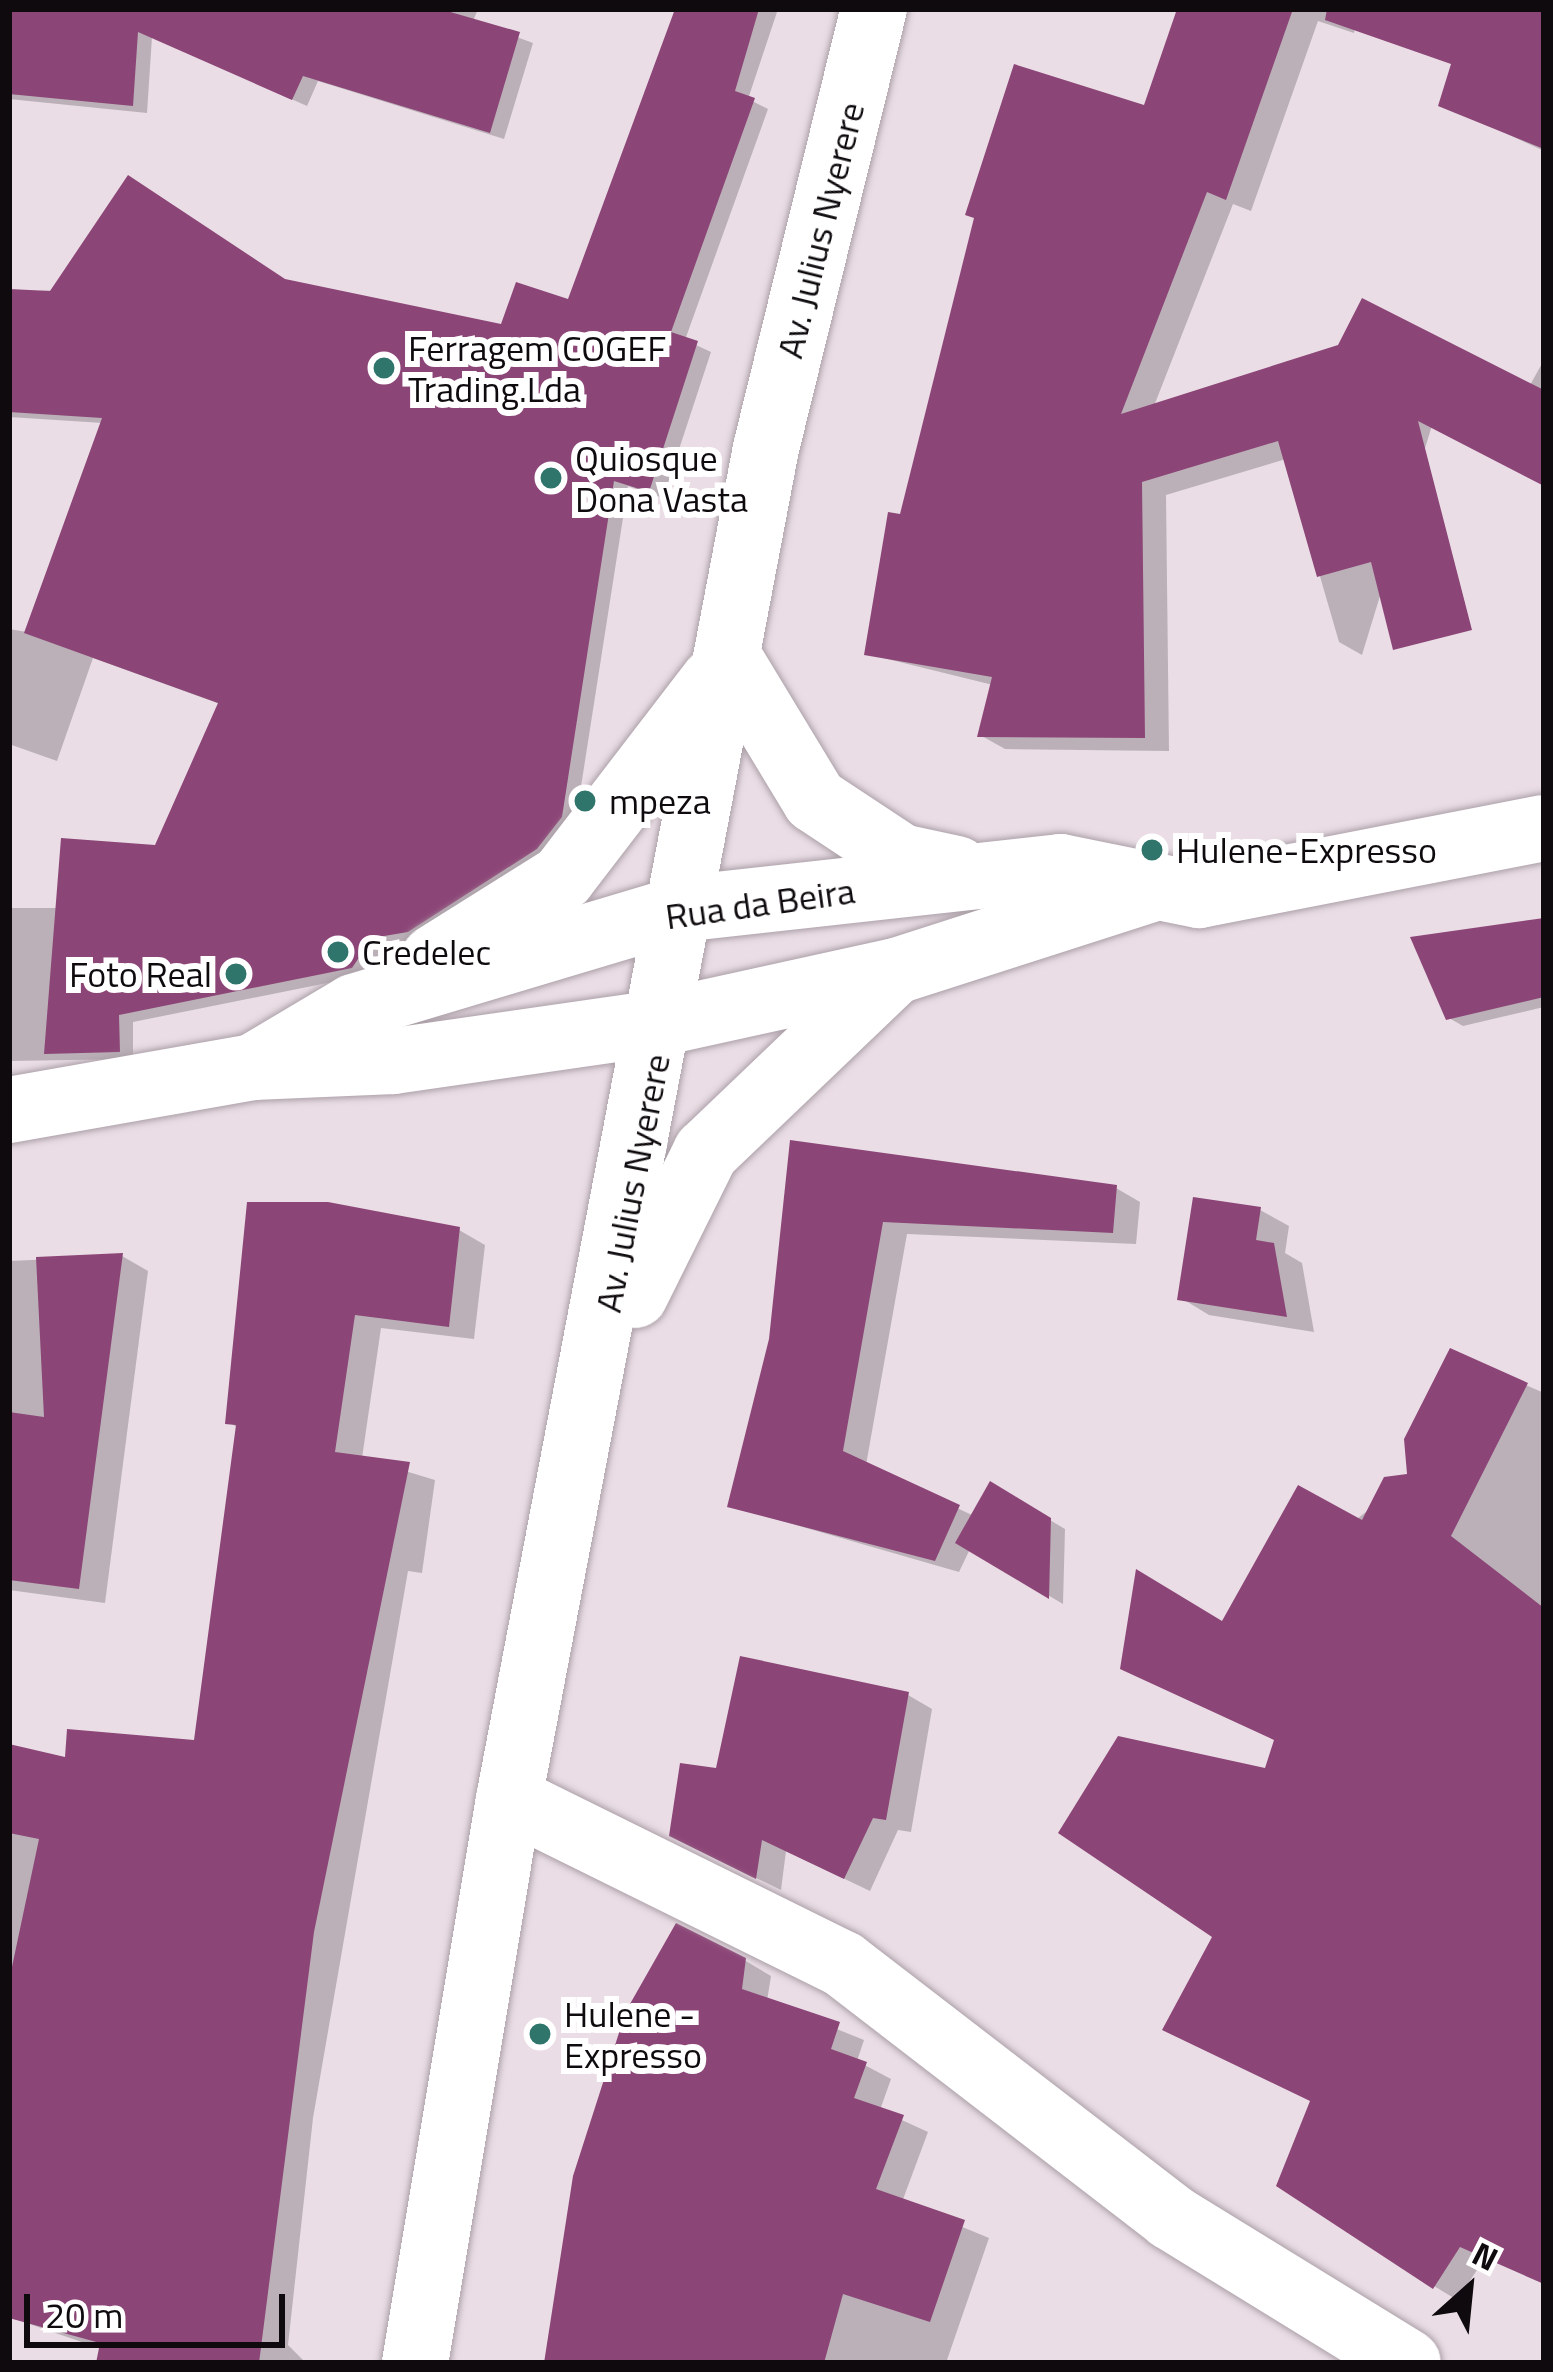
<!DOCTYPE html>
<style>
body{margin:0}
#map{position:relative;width:1553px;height:2372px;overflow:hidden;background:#eadde5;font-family:"Titillium Web",sans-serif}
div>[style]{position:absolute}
.shadow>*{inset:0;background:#0003}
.building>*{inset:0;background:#8c4577}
.roads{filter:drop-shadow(0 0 3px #aca0a8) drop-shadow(0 0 3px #aca0a8)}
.street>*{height:66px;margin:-33px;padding:0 33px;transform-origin:33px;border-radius:33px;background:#fff}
.secondary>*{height:66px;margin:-33px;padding:0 33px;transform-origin:33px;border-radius:33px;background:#fff}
.dots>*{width:33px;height:33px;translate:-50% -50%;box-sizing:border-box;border:6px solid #fff;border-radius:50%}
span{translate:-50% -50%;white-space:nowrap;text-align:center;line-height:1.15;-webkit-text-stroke:12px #fff;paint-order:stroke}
.street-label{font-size:36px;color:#0e0a0d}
.poi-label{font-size:36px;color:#0e0a0d}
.left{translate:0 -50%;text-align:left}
.right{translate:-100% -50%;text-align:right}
.frame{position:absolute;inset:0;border:12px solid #0e0a0d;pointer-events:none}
.north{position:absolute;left:1409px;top:2228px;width:120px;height:120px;-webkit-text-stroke:9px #fff;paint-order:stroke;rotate:27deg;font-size:33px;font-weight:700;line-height:48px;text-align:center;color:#0e0a0d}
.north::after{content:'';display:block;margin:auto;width:42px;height:54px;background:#0e0a0d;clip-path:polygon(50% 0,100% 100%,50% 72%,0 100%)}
.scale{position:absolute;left:24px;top:2294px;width:261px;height:54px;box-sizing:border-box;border:6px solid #0e0a0d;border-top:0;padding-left:15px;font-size:36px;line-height:42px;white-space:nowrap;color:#0e0a0d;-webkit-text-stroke:9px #fff;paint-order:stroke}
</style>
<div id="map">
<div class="shadow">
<i style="clip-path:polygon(9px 9px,478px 9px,473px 21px,533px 43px,504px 139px,318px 81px,307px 106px,152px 37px,147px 113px,9px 99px)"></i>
<i style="clip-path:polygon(679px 9px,778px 9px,748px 99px,768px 109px,685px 340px,711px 352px,663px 498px,628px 486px,575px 825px,552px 856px,424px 939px,387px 945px,367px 975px,133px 1022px,133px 1059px,9px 1061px,9px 908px,338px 908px,220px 704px,93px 658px,57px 761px,9px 744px,9px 629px,27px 632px,103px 423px,9px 417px,9px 292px,287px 282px,503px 328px,570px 303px)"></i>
<i style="clip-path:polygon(1180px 9px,1359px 9px,1354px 33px,1318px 21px,1251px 211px,1233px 204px,1154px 406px,1455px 350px,1362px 655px,1339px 642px,1286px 459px,1166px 495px,1169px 751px,1005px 749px,980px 735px,993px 685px,867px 654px,902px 518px,1145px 109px)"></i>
<i style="clip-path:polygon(1544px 38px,1544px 151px,1442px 104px)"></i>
<i style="clip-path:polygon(1544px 360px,1544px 484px,1491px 455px)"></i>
<i style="clip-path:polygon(1544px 930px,1544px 1007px,1463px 1026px,1449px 1018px)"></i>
<i style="clip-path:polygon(792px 1143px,1116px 1188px,1140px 1202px,1136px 1244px,907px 1234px,866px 1465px,974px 1516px,991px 1485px,1065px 1529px,1063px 1604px,970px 1549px,959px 1572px,730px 1506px,772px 1340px)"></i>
<i style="clip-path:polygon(250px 1205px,459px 1230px,485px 1245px,474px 1339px,381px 1328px,362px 1458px,435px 1480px,422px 1573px,408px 1571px,313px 2118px,288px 2345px,306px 2363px,99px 2363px,102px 2349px,9px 2317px,9px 1745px,67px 1761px,196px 1743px,239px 1428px,228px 1422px)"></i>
<i style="clip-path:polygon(1260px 1210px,1289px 1226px,1285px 1253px,1302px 1263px,1314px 1332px,1209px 1315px,1181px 1298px)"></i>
<i style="clip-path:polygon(122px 1256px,148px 1271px,105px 1603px,9px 1590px,9px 1261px)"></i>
<i style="clip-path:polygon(1451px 1352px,1544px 1393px,1544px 2284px,1485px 2258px,1457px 2300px,1434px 2286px,1216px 1936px,1277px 1741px,1223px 1625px,1410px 1477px)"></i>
<i style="clip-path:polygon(908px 1695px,932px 1709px,911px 1832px,898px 1830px,870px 1891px,786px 1851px,781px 1890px,697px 1849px)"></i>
<i style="clip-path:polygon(744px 1960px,771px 1976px,767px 2001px,864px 2040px,857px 2061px,891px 2079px,880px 2110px,928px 2132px,902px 2202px,989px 2238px,946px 2363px,547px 2363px)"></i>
</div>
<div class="building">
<i style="clip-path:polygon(9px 9px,440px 9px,520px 32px,490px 133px,303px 76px,292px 100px,138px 32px,133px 106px,9px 94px)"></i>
<i style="clip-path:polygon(675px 9px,759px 9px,735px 91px,755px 98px,671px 332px,698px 341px,649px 492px,614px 481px,562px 817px,537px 849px,408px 932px,372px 938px,352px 968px,119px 1015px,120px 1052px,44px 1054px,61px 838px,155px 845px,218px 703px,24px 633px,102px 418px,9px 412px,9px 289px,50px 291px,128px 175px,285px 279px,501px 324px,516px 282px,568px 299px)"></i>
<i style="clip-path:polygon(1177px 9px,1293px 9px,1226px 200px,1207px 192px,1121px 414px,1338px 345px,1362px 298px,1544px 390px,1544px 486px,1418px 421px,1472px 630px,1393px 650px,1371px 562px,1317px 577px,1278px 441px,1142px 482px,1145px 738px,977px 737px,992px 677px,864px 655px,888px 512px,900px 514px,974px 218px,965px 215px,1014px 64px,1144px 105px)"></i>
<i style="clip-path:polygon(1327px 9px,1544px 9px,1544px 149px,1438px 106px,1451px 64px,1325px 20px)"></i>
<i style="clip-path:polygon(1544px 918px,1544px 997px,1446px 1020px,1410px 937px)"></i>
<i style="clip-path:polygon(790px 1140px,1117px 1185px,1113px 1233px,883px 1222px,843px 1451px,960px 1505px,935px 1561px,727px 1507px,769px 1339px)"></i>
<i style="clip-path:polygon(1193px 1197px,1261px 1207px,1256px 1240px,1274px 1243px,1287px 1317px,1177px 1300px)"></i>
<i style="clip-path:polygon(247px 1202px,328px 1202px,460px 1227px,449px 1327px,355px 1315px,335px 1452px,410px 1462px,314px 1932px,259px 2363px,96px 2363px,100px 2343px,9px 2318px,9px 1981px,39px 1839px,9px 1833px,9px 1744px,65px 1757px,67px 1729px,194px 1740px,236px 1425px,225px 1424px)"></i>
<i style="clip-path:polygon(123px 1253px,79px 1589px,9px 1580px,9px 1412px,44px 1417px,36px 1257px)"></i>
<i style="clip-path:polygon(1450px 1348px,1528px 1383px,1451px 1536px,1544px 1608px,1544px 2284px,1460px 2247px,1433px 2289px,1276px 2186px,1310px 2101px,1162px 2030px,1212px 1937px,1058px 1833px,1118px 1736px,1265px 1768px,1274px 1740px,1120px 1669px,1136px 1569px,1222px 1621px,1298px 1485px,1362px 1520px,1384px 1477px,1407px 1474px,1404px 1439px)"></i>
<i style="clip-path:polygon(990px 1481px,1051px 1518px,1049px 1599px,955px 1543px)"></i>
<i style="clip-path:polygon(740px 1656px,909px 1692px,886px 1820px,873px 1818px,844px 1879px,762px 1840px,756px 1879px,669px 1836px,680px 1763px,716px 1768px)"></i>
<i style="clip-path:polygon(676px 1923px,746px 1958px,742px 1989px,840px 2022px,831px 2049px,867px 2062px,854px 2098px,904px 2115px,876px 2189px,965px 2220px,930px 2322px,843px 2294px,824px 2363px,544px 2363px,573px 2176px,626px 2011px)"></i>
</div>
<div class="roads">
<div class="street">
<i style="left:509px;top:1799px;width:373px;rotate:26.3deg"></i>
<i style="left:843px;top:1964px;width:414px;rotate:37.6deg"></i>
<i style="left:1171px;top:2217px;width:278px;rotate:31.6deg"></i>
</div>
<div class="secondary">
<i style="left:729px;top:658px;width:166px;rotate:58.8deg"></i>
<i style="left:815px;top:800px;width:103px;rotate:33.5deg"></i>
<i style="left:901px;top:857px;width:57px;rotate:12.1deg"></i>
<i style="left:434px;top:958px;width:152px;rotate:-32.1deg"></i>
<i style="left:563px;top:877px;width:248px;rotate:-52.5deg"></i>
<i style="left:253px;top:1067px;width:117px;rotate:-30.7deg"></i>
<i style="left:354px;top:1007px;width:340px;rotate:-16.7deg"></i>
<i style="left:680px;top:909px;width:383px;rotate:-6.3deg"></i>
<i style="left:1061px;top:867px;width:141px;rotate:11.5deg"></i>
<i style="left:1199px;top:895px;width:351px;rotate:-11deg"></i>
<i style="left:9px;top:1110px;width:248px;rotate:-10deg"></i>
<i style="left:253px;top:1067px;width:141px;rotate:-2.4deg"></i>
<i style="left:394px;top:1061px;width:273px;rotate:-8.2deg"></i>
<i style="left:664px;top:1022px;width:238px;rotate:-12.4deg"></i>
<i style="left:896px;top:971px;width:265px;rotate:-17.8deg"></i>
<i style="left:635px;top:1295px;width:160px;rotate:-63.6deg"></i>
<i style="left:706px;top:1152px;width:259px;rotate:-43.7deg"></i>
<i style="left:415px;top:2363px;width:572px;rotate:-80.54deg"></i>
<i style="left:509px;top:1799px;width:1375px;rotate:-79.23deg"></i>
<i style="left:766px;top:448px;width:452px;rotate:-76.2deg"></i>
</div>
</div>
<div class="dots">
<i style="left:384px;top:368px;background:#2f756c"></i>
<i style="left:551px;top:478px;background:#2f756c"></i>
<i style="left:585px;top:801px;background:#2f756c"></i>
<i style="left:1152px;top:850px;background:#2f756c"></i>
<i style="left:338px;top:952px;background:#2f756c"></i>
<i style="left:236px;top:974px;background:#2f756c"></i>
<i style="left:540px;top:2034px;background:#2f756c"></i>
</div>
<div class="street-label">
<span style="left:820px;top:230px;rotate:-76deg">Av. Julius Nyerere</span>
<span style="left:760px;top:903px;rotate:-8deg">Rua da Beira</span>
<span style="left:632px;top:1183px;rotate:-79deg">Av. Julius Nyerere</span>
</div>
<div class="poi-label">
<span class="left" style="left:408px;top:368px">Ferragem COGEF<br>Trading.Lda</span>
<span class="left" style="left:575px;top:478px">Quiosque<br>Dona Vasta</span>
<span class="left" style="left:609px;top:801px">mpeza</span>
<span class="left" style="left:1176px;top:850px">Hulene-Expresso</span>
<span class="left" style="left:362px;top:952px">Credelec</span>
<span class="right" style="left:212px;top:974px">Foto Real</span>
<span class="left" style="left:564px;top:2034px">Hulene -<br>Expresso</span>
</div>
<div class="frame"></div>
<div class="north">N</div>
<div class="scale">20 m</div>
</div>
